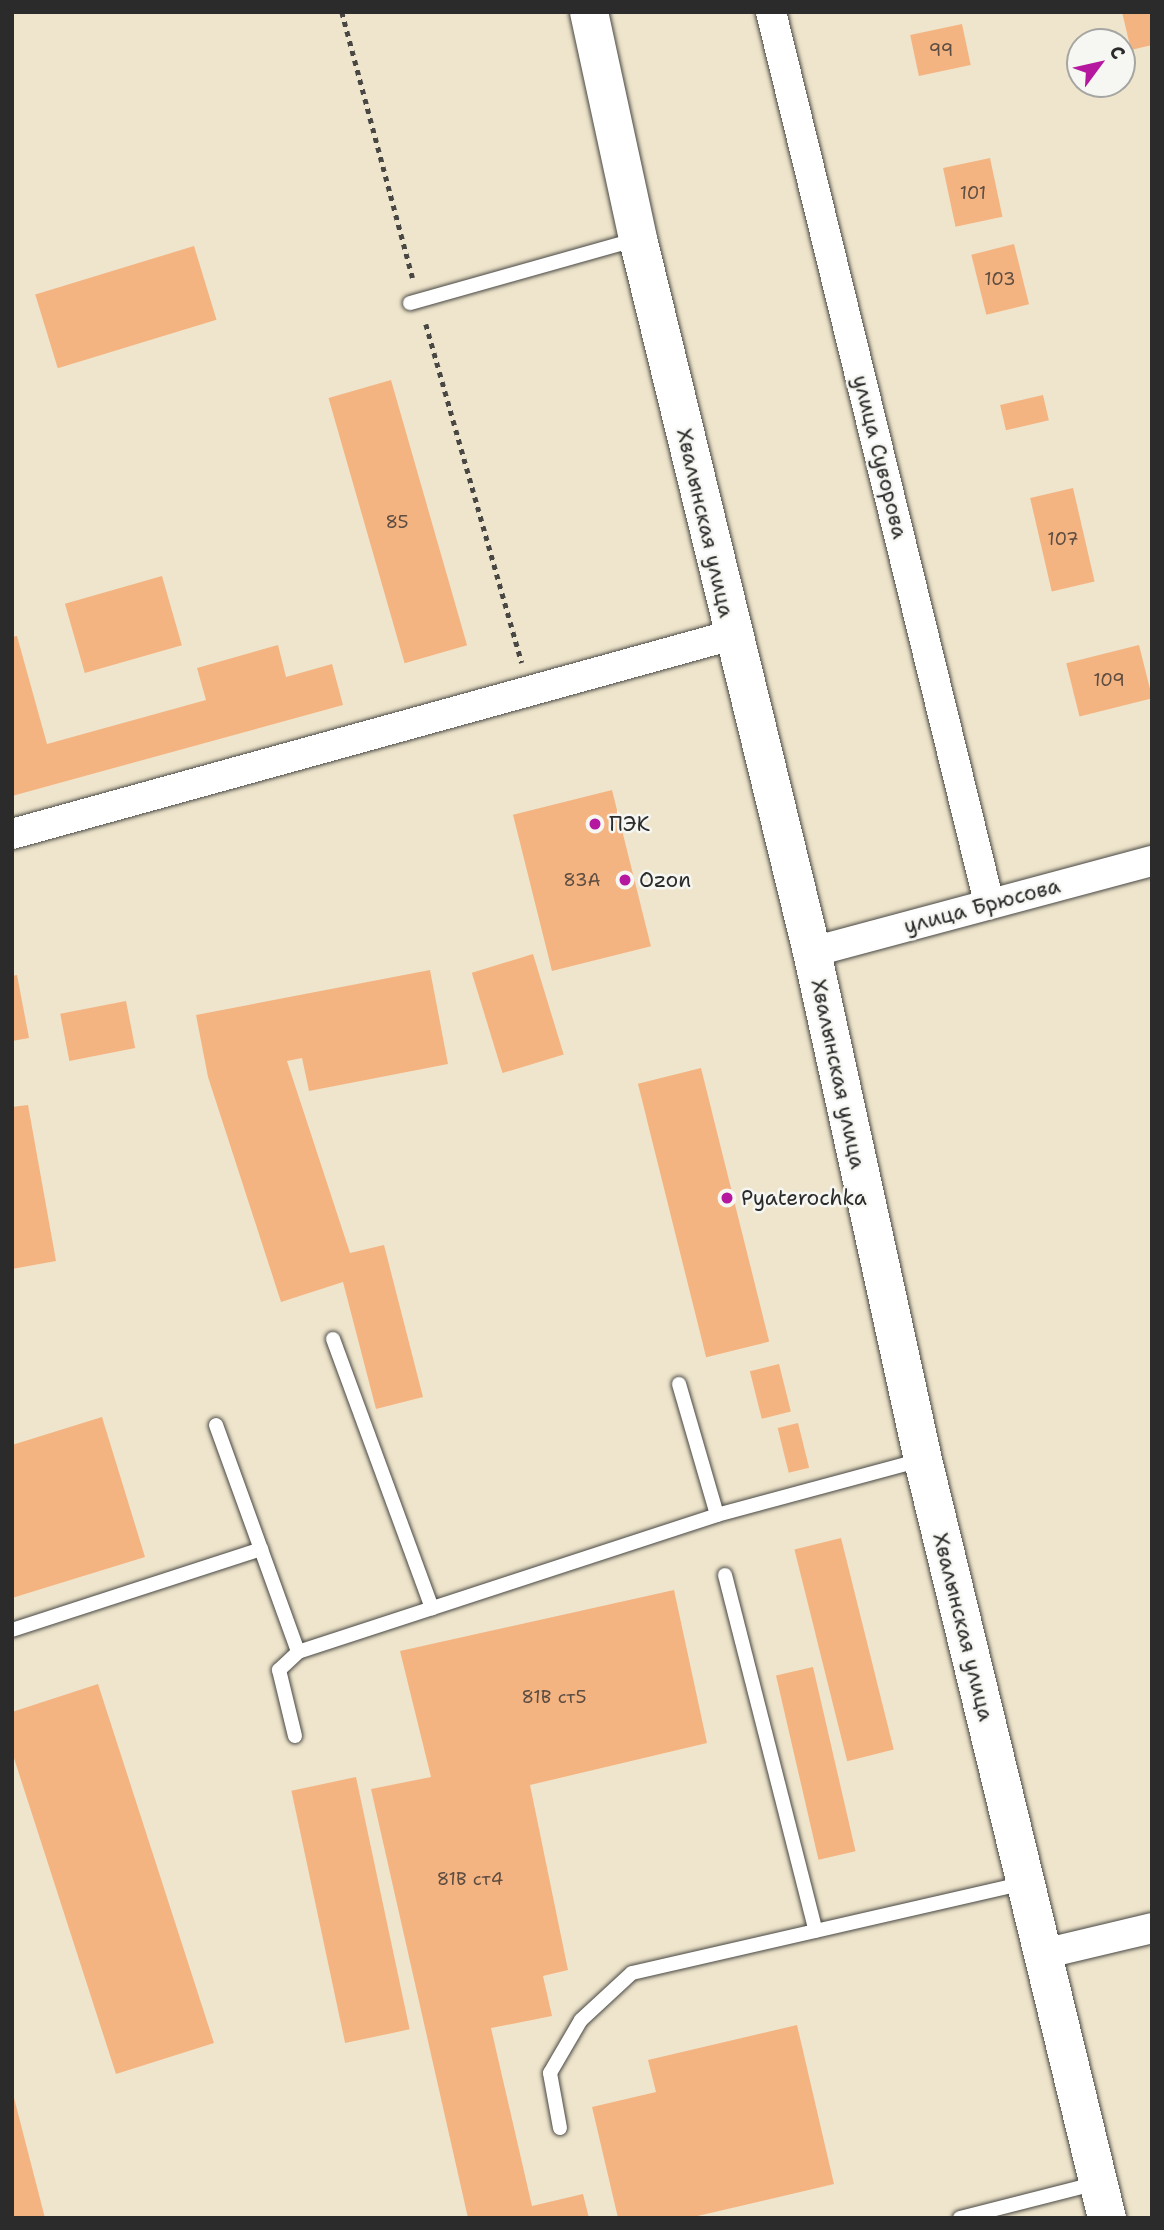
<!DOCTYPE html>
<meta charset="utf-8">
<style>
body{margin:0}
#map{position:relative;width:1164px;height:2230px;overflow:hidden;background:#efe5cc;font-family:"Shantell Sans",sans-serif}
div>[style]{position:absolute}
.building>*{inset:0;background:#f4b482;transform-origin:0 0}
.path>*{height:4.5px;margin-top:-2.25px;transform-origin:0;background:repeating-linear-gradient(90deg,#484743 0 5px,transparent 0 10px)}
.roads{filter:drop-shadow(0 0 2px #484743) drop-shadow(0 0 2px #484743)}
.lane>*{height:14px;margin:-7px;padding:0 7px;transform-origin:7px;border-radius:7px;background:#fff}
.street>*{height:30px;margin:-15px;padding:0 15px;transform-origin:15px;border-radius:15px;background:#fff}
.primary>*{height:38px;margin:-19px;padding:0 19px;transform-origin:19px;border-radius:19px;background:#fff}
.dots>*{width:19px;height:19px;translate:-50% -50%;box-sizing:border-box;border:4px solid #f6f6f2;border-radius:50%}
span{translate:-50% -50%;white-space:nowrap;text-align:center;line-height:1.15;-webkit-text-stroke:5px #f6f6f2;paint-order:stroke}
.number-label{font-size:18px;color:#5d4d41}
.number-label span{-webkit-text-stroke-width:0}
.street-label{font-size:21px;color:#2b2b2b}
.poi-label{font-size:21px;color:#2b2b2b}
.left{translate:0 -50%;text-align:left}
.frame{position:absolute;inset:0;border:14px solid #2b2b2b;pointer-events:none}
.north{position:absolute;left:1066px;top:28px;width:70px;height:70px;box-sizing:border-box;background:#f6f6f2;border:2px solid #a5a5a2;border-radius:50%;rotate:57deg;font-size:19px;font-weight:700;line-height:28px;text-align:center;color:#2b2b2b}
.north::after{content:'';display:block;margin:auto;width:24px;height:32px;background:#b5179e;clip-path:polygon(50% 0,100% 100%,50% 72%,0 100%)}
</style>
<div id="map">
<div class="building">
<i style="clip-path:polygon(1122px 12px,1152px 12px,1152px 45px,1131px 50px)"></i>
<i style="left:962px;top:24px;width:42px;height:53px;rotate:78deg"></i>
<i style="left:990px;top:158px;width:60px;height:48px;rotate:78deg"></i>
<i style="left:1014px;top:244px;width:62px;height:44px;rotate:76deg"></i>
<i style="left:194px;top:246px;width:77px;height:166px;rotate:73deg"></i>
<i style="left:391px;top:380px;width:276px;height:65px;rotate:74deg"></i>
<i style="left:1043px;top:395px;width:26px;height:44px;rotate:77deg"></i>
<i style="left:1073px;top:488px;width:96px;height:44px;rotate:77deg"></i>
<i style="left:162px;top:576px;width:72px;height:101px;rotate:74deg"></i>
<i style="clip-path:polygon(17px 636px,47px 744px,206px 700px,197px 668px,278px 645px,286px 677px,332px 664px,343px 705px,12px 796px,12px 637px)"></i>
<i style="left:1139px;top:645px;width:55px;height:75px;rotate:76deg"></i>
<i style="left:612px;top:790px;width:161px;height:102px;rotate:76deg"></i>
<i style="left:533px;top:954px;width:105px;height:64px;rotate:73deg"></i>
<i style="clip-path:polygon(430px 970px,448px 1064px,309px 1091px,302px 1058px,287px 1061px,350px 1253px,384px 1245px,423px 1397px,376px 1409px,343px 1282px,281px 1302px,208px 1077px,196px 1015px)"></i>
<i style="clip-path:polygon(17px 975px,29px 1038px,12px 1041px,12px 976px)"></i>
<i style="left:126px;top:1001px;width:48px;height:67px;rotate:79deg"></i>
<i style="left:701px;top:1068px;width:282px;height:65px;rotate:76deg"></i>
<i style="clip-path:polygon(28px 1105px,56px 1261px,12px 1269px,12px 1107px)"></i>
<i style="left:779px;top:1364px;width:49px;height:30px;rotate:76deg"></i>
<i style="clip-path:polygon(102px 1417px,145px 1557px,12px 1598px,12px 1445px)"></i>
<i style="left:798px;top:1423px;width:46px;height:21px;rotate:76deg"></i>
<i style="left:841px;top:1538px;width:218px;height:48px;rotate:76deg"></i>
<i style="clip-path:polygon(674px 1590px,707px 1743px,530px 1785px,568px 1970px,543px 1976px,552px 2016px,491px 2028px,532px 2206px,583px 2194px,589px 2218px,468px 2218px,371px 1789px,431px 1777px,400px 1651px)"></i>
<i style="left:813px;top:1667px;width:189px;height:38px;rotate:77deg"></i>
<i style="clip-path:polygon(98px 1684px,214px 2043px,116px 2074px,12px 1752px,12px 1712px)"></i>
<i style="left:356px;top:1777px;width:258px;height:66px;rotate:78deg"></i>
<i style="clip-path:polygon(797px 2025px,834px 2184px,689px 2218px,618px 2218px,592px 2107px,656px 2092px,648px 2060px)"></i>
<i style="clip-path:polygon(12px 2094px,13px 2094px,45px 2218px,12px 2218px)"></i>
</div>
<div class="path">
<i style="left:342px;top:12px;width:275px;rotate:75.1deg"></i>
<i style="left:426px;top:324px;width:352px;rotate:74.2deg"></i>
</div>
<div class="roads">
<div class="lane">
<i style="left:410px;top:303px;width:236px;rotate:-15.7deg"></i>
<i style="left:333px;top:1339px;width:287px;rotate:69.8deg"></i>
<i style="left:679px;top:1384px;width:136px;rotate:73.8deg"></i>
<i style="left:216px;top:1425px;width:241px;rotate:70.1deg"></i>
<i style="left:298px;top:1652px;width:441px;rotate:-18.1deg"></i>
<i style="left:717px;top:1515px;width:211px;rotate:-15.1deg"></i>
<i style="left:725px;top:1575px;width:367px;rotate:75.7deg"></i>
<i style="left:12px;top:1630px;width:262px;rotate:-18deg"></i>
<i style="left:295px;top:1736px;width:68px;rotate:-103.6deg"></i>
<i style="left:279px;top:1670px;width:26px;rotate:-43deg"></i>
<i style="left:560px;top:2128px;width:56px;rotate:-100.3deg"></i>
<i style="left:550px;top:2073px;width:61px;rotate:-59.7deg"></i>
<i style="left:581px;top:2020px;width:69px;rotate:-42.7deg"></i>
<i style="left:632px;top:1973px;width:402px;rotate:-12.9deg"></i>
<i style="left:960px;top:2218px;width:141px;rotate:-14.3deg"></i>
</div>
<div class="street">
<i style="left:771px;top:12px;width:917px;rotate:76.25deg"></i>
<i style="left:12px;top:834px;width:747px;rotate:-15.45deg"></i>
<i style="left:812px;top:952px;width:352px;rotate:-15deg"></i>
<i style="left:1043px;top:1954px;width:112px;rotate:-13.4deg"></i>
</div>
<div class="primary">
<i style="left:589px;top:12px;width:232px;rotate:77.8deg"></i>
<i style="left:638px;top:239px;width:734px;rotate:76.29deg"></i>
<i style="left:812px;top:952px;width:520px;rotate:77.67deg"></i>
<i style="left:923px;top:1460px;width:780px;rotate:76.36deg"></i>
</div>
</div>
<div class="dots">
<i style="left:595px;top:824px;background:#b5179e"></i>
<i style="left:625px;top:880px;background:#b5179e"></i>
<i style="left:727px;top:1198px;background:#b5179e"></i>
</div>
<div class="number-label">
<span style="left:941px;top:50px">99</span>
<span style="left:973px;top:193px">101</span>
<span style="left:1000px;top:279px">103</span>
<span style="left:397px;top:522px">85</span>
<span style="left:1063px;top:539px">107</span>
<span style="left:1109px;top:680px">109</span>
<span style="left:582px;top:880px">83А</span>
<span style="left:554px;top:1697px">81В ст5</span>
<span style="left:470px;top:1879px">81В ст4</span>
</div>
<div class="street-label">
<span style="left:880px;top:457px;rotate:76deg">улица Суворова</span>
<span style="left:705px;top:523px;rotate:77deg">Хвалынская улица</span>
<span style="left:982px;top:906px;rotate:-15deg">улица Брюсова</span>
<span style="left:838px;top:1074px;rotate:78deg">Хвалынская улица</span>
<span style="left:963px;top:1627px;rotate:76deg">Хвалынская улица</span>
</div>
<div class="poi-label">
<span class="left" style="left:609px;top:824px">ПЭК</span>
<span class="left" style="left:639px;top:880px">Ozon</span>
<span class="left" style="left:741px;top:1198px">Pyaterochka</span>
</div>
<div class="frame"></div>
<div class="north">С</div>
</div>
